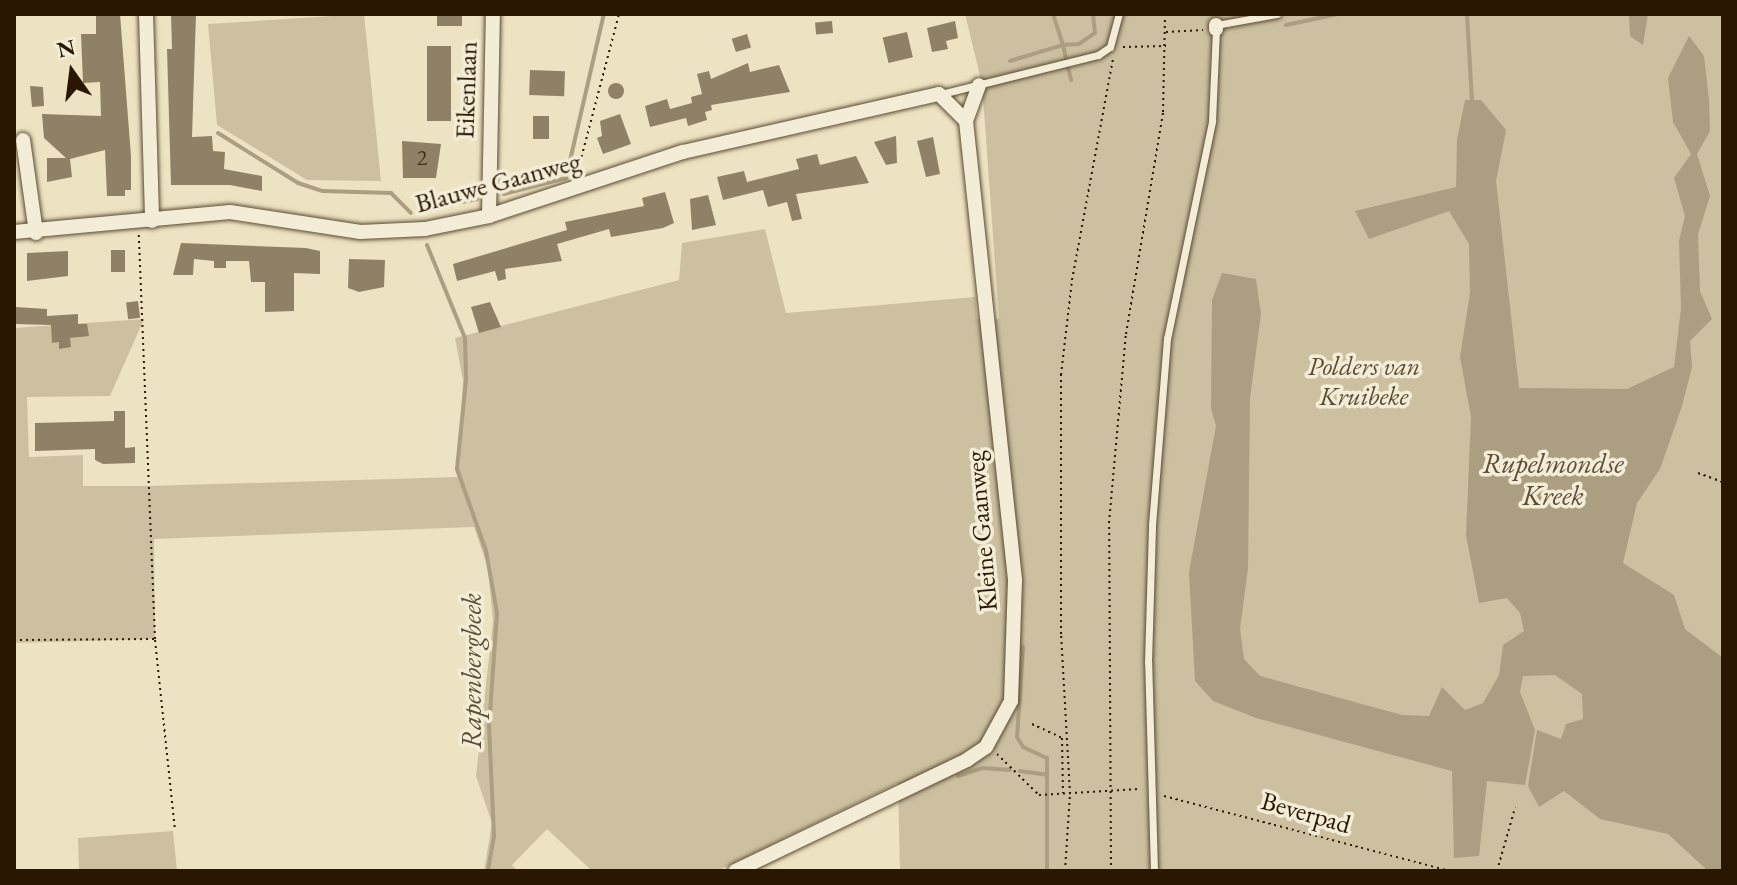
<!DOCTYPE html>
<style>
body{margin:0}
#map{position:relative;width:1737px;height:885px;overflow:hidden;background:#ede3c2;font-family:"EB Garamond",serif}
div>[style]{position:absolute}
.green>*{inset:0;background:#ccc0a1}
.water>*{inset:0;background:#ab9e81}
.stream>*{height:4px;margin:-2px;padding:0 2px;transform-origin:2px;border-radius:2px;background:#ab9e81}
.building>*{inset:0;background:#8f8166;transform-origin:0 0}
.round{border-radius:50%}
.path>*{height:2px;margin-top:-1px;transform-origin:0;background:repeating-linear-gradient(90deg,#2a1702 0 2px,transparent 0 6px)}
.roads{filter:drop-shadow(0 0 2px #5b4a32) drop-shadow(0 0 2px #5b4a32)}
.lane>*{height:7px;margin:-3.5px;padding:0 3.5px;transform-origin:3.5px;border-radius:3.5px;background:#f3edd7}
.street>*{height:14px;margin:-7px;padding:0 7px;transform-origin:7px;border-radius:7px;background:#f3edd7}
span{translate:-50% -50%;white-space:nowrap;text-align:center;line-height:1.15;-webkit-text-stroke:7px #f3edd7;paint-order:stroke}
.number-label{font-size:22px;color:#43321b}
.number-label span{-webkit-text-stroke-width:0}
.street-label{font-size:26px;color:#2a1702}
.park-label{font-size:26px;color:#5b4a32;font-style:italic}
.water-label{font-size:28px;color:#5e4d35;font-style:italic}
.frame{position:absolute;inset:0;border:16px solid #2a1702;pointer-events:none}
.north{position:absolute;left:32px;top:32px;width:80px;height:80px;-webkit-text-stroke:6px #f3edd7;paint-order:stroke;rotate:346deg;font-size:22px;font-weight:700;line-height:32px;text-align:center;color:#2a1702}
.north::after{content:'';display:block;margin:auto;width:28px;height:36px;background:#2a1702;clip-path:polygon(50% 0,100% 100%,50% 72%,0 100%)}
</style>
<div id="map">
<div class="green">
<i style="clip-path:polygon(364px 14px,381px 181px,307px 180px,217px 125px,208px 24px)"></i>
<i style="clip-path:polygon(965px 14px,1723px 14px,1723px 871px,900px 871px,898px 783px,717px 871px,592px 871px,547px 829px,512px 865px,518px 871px,484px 871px,492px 823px,476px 776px,493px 621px,488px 568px,474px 527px,154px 539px,155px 639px,14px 643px,14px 328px,144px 319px,110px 396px,27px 397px,29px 457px,83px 455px,83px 486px,148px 486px,458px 477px,463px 381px,455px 338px,679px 280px,682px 243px,765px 229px,786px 313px,975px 297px,977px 319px,999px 319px,982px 84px)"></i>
<i style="clip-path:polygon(173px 831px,177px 871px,79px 871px,78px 838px)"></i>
</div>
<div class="water">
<i style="clip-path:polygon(1629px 14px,1648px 14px,1643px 45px,1630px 36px)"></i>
<i style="clip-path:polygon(1689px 36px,1704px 56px,1709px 100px,1710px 131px,1697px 154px,1710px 196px,1698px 234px,1700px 291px,1712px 319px,1690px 341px,1692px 367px,1682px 406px,1660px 469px,1637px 503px,1623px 563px,1674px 595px,1685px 629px,1723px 658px,1723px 871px,1708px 871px,1668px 834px,1600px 819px,1564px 791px,1539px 807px,1528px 786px,1537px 730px,1561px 739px,1566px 724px,1583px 719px,1582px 694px,1555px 675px,1523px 676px,1520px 692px,1535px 730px,1525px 785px,1487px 781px,1479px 856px,1454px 858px,1452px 771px,1256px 718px,1213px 701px,1195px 681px,1189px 572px,1216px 426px,1211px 408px,1212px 300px,1222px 273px,1256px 279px,1261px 314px,1250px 398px,1248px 568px,1240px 629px,1244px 659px,1260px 676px,1402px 715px,1429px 716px,1442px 687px,1465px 710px,1483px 703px,1499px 675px,1503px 645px,1524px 631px,1520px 613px,1507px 598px,1479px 603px,1466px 535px,1471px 417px,1460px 357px,1470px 293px,1469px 244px,1449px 211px,1369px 239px,1355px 211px,1456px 187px,1457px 140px,1465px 100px,1481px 100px,1506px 130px,1496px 181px,1519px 388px,1627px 389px,1674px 367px,1681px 308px,1679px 241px,1685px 216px,1674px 178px,1691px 154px,1673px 122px,1668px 78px)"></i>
</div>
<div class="stream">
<i style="left:1053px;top:14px;width:33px;rotate:72deg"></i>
<i style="left:1063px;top:45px;width:16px;rotate:-4deg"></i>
<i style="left:1079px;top:44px;width:19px;rotate:-35deg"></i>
<i style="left:1095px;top:33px;width:19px;rotate:-96deg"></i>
<i style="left:1467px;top:14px;width:86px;rotate:86.7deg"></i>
<i style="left:1286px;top:25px;width:53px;rotate:-11.9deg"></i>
<i style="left:1010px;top:61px;width:55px;rotate:-16.8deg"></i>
<i style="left:1063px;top:45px;width:36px;rotate:77deg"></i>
<i style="left:218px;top:133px;width:94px;rotate:32deg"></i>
<i style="left:298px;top:183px;width:26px;rotate:18deg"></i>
<i style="left:323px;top:191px;width:68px;rotate:1.7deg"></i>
<i style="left:391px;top:193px;width:28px;rotate:45deg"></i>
<i style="left:504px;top:194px;width:64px;rotate:-14.5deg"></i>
<i style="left:566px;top:178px;width:168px;rotate:-77deg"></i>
<i style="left:419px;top:211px;width:59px;rotate:-11.7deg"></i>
<i style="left:427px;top:245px;width:100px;rotate:67.8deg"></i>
<i style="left:465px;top:338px;width:42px;rotate:88.6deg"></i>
<i style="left:466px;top:380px;width:89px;rotate:95.8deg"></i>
<i style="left:457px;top:469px;width:87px;rotate:70.5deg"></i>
<i style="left:486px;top:551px;width:63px;rotate:79.9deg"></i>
<i style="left:497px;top:613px;width:113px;rotate:94deg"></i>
<i style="left:489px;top:726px;width:110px;rotate:87.4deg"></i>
<i style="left:494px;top:836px;width:36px;rotate:100deg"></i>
<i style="left:1023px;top:647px;width:90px;rotate:93.8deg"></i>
<i style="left:1017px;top:737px;width:12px;rotate:59deg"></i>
<i style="left:1023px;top:747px;width:26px;rotate:25deg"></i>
<i style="left:1047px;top:758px;width:113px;rotate:90deg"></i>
<i style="left:1020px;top:771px;width:27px;rotate:8deg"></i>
<i style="left:958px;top:776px;width:25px;rotate:-18deg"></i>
<i style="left:982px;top:768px;width:28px;rotate:4deg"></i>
</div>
<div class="building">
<i style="clip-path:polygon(96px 14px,120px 14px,131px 156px,131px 190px,125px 190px,125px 196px,107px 196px,105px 150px,70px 159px,72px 177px,47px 182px,47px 158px,66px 158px,44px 138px,42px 114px,101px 116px,100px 82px,83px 83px,81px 34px,96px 34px)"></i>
<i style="clip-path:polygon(171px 14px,196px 14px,192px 137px,212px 136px,213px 151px,225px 152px,224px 169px,262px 176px,262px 191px,230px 185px,171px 185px,167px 49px,172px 49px)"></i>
<i style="left:437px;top:14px;width:25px;height:12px"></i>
<i style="left:832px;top:21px;width:12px;height:17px;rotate:85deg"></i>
<i style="clip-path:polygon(955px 21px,958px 38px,946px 41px,948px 49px,932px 52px,927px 28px)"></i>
<i style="left:907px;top:32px;width:26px;height:25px;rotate:77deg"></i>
<i style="left:747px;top:34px;width:14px;height:16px;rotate:73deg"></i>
<i style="left:427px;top:46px;width:24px;height:75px"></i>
<i style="clip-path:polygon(748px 63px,750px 72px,779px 65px,790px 92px,711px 105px,712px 110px,705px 112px,707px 120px,688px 126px,686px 118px,650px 127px,645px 106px,667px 99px,670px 109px,692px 103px,691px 97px,702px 94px,697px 74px,709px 71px,711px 79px)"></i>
<i style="left:530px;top:70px;width:35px;height:25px;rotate:2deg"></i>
<i class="round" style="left:608px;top:83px;width:16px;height:16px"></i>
<i style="clip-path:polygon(30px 86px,43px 87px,44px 106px,32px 107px)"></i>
<i style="clip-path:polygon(620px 114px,631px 144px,603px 154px,597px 138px,602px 136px,600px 121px)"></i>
<i style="left:533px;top:116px;width:16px;height:23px"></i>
<i style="clip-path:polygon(896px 136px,897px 163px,886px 165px,874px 142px)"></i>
<i style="clip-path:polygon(933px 137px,940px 174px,926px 177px,917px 141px)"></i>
<i style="clip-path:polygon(402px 141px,441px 144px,436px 178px,403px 178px)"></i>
<i style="clip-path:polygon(817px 154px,820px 165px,856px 156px,869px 183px,796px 194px,802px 219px,792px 221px,787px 202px,768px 207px,763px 190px,723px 200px,717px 177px,744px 171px,747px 182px,799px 169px,796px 159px)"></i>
<i style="clip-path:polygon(665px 192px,674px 223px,663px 228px,611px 237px,609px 229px,557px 244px,562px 261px,505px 269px,506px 279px,498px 281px,495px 271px,457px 281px,453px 264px,567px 230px,565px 222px,644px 206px,642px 198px)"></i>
<i style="clip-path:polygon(708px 195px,716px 225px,692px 230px,690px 199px)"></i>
<i style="clip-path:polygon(181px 243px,306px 248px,320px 251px,320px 274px,294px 273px,294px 311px,265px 312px,265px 282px,251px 282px,249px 261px,226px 261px,226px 268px,214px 268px,214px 261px,194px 259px,193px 275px,173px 275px)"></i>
<i style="left:111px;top:250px;width:14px;height:22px"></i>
<i style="clip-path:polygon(68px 251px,68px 276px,27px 281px,27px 253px)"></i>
<i style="clip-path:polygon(349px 259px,385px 260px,384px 287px,359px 292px,348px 288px)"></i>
<i style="left:138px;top:301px;width:17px;height:12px;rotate:83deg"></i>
<i style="clip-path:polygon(490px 302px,501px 327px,479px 333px,471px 307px)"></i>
<i style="clip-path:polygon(16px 307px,47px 309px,47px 316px,78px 314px,78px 324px,87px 324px,89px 336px,70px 338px,71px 347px,59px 349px,59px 342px,52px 343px,51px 325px,14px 324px)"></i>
<i style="clip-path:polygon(114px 411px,125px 411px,125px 448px,135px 447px,135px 463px,103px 464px,95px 460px,95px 449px,35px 451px,35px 423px,114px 421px)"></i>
</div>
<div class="path">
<i style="left:1166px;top:32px;width:37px;rotate:-3deg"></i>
<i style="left:1123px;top:47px;width:43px;rotate:-1.3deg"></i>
<i style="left:577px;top:174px;width:165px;rotate:-75.3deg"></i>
<i style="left:1698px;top:473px;width:27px;rotate:20deg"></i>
<i style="left:14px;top:640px;width:141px;rotate:-0.4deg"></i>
<i style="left:155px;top:639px;width:405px;rotate:-92.3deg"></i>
<i style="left:155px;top:640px;width:190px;rotate:84deg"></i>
<i style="left:1032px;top:724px;width:33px;rotate:25deg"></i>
<i style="left:1062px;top:738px;width:55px;rotate:89deg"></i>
<i style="left:997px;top:754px;width:59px;rotate:44.3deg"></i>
<i style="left:1039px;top:795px;width:100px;rotate:-3.4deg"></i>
<i style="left:1164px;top:796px;width:295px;rotate:14.7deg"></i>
<i style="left:1065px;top:871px;width:77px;rotate:-86.3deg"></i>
<i style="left:1070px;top:794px;width:160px;rotate:-93.2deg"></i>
<i style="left:1061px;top:634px;width:259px;rotate:-90deg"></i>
<i style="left:1061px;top:375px;width:96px;rotate:-83.4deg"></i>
<i style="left:1072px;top:280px;width:225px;rotate:-79.5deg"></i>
<i style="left:1111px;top:871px;width:348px;rotate:-90.3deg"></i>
<i style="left:1109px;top:523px;width:190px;rotate:-84.9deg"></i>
<i style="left:1126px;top:334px;width:225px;rotate:-80.5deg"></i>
<i style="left:1163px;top:112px;width:98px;rotate:-88.8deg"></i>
<i style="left:1497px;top:871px;width:66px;rotate:-74.1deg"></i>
</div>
<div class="roads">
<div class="lane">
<i style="left:1216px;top:25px;width:62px;rotate:-10.2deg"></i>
<i style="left:941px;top:94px;width:162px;rotate:-14deg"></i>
<i style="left:1098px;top:55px;width:14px;rotate:-34deg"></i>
<i style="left:1110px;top:47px;width:34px;rotate:-75deg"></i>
<i style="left:1154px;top:871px;width:209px;rotate:-91.6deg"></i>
<i style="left:1148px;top:662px;width:137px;rotate:-88.3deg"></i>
<i style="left:1152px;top:525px;width:187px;rotate:-85.4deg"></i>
<i style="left:1167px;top:339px;width:223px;rotate:-78.3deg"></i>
<i style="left:1212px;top:121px;width:92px;rotate:-87.5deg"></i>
</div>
<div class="street">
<i style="left:146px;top:14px;width:207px;rotate:88.3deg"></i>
<i style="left:1216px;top:29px;width:4px;rotate:-90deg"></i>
<i style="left:966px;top:121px;width:38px;rotate:-70deg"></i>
<i style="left:23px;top:140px;width:94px;rotate:82deg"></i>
<i style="left:489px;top:216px;width:202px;rotate:-88.9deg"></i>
<i style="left:14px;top:232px;width:217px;rotate:-5.3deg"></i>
<i style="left:230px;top:212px;width:132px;rotate:8.7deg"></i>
<i style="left:360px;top:232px;width:65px;rotate:-2.6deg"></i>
<i style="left:425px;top:229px;width:65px;rotate:-11.5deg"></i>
<i style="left:489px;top:216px;width:204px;rotate:-18.3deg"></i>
<i style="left:683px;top:152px;width:262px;rotate:-12.8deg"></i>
<i style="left:939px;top:94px;width:38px;rotate:45deg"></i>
<i style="left:966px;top:121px;width:462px;rotate:83.9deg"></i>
<i style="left:1015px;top:580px;width:121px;rotate:91.9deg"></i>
<i style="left:1011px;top:701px;width:52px;rotate:118.5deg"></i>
<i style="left:986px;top:747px;width:23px;rotate:146deg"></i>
<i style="left:967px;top:760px;width:257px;rotate:154.4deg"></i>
</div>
</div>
<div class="number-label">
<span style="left:422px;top:158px">2</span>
</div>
<div class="street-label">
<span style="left:467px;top:90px;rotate:-88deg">Eikenlaan</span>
<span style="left:498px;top:183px;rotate:-15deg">Blauwe Gaanweg</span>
<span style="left:982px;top:531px;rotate:-95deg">Kleine Gaanweg</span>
<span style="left:1306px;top:813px;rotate:16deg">Beverpad</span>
</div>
<div class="park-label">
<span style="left:1364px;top:382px">Polders van<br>Kruibeke</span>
</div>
<div class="water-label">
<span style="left:1553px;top:479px">Rupelmondse<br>Kreek</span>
<span style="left:471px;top:671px;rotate:-90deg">Rapenbergbeek</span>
</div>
<div class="frame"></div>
<div class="north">N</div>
</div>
